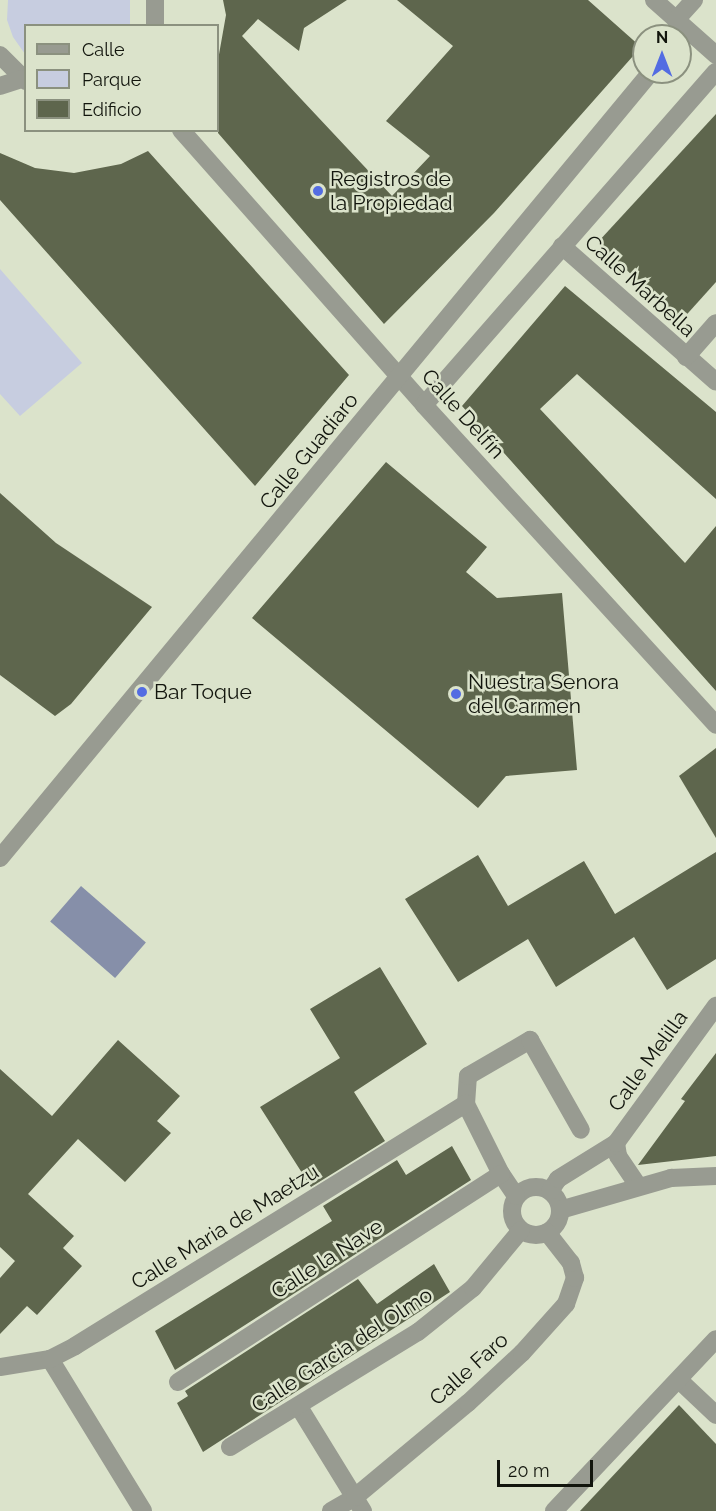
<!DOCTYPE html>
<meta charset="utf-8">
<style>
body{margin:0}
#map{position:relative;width:716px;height:1511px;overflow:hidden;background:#dbe3cb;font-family:Raleway,sans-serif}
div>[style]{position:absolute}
.green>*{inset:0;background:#c7cde0}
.water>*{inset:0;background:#868fa9;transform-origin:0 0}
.building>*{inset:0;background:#5e664d}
.minor>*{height:18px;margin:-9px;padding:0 9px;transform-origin:9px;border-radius:9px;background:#989b91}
.minor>.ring{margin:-9px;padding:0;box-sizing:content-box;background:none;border:18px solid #989b91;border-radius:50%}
.dots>*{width:16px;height:16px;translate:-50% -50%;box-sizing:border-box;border:3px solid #dbe3cb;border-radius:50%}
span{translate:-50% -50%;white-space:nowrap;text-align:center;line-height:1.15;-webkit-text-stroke:5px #dbe3cb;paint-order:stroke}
.poi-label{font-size:21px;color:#12150d}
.left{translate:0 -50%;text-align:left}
.street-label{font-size:21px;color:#12150d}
.legend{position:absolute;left:24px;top:24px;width:195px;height:108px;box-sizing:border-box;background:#dbe3cb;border:2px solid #8b917f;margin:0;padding:8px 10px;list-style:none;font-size:18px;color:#12150d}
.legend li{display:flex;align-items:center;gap:12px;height:30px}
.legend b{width:30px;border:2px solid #8b917f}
.north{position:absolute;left:632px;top:24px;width:60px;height:60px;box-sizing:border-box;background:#dbe3cb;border:2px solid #8b917f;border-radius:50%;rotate:0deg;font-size:16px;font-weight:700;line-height:24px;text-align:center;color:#12150d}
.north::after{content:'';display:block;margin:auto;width:21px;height:27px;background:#536ce2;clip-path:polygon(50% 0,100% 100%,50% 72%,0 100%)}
.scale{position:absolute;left:497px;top:1460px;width:96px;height:27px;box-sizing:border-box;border:3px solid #12150d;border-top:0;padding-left:8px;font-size:18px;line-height:21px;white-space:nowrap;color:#12150d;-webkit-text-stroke:4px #dbe3cb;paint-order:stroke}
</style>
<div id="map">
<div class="green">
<i style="clip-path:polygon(8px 0,130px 0,130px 24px,26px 26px,25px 54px,13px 37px,7px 20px)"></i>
<i style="clip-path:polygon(0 269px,82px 363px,20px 416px,0 394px)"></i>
</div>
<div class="water">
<i style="left:81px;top:886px;width:86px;height:47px;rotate:41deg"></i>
</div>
<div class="building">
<i style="clip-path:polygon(223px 0,347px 0,304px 28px,299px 51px,258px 19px,242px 36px,392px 196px,430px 156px,386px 121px,453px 46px,397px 0,588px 0,641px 47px,494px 213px,384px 324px,218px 133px,218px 60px,226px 15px)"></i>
<i style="clip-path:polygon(716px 114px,716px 282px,680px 322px,598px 242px)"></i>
<i style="clip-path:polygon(148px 151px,349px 375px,255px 486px,0 200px,0 153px,35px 168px,74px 173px,121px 164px)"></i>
<i style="clip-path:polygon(565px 286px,716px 412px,716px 499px,577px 374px,540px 409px,685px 563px,716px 526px,716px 691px,462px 406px)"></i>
<i style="clip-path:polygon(386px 462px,487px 547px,466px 572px,497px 598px,562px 593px,577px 770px,506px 776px,478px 808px,252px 618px)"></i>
<i style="clip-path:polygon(0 493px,56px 543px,152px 607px,71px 704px,55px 716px,0 675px)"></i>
<i style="clip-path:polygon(716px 748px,716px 838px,679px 776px)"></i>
<i style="clip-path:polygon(716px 852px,716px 959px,667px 990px,634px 937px,556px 987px,528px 939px,458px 982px,405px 899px,478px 855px,508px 906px,584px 861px,615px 914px)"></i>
<i style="clip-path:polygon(380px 967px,427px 1044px,354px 1092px,385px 1141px,311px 1187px,260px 1107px,340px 1058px,310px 1009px)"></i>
<i style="clip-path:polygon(118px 1040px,180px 1096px,157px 1121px,171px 1133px,125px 1182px,78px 1139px,28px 1194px,74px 1236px,63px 1248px,82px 1266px,37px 1315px,27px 1306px,0 1334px,0 1278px,15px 1261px,0 1247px,0 1069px,52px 1116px)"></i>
<i style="clip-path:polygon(716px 1053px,716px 1156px,638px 1165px,685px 1101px,681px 1099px)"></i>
<i style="clip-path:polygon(452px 1146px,471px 1180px,175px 1370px,155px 1331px,332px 1221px,323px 1206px,397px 1160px,406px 1175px)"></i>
<i style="clip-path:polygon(434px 1264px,450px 1292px,203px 1452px,177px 1403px,188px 1396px,185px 1391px,358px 1279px,377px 1304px)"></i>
<i style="clip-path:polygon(679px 1405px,716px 1444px,716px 1511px,580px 1511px)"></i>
</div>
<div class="minor">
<i style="left:654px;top:0;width:83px;rotate:41.6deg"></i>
<i style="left:676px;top:20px;width:27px;rotate:-48deg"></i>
<i style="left:155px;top:26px;width:26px;rotate:-90deg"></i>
<i style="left:0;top:55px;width:37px;rotate:45deg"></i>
<i style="left:0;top:86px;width:22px;rotate:-18deg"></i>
<i style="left:181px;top:130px;width:367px;rotate:48.5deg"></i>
<i style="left:424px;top:405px;width:433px;rotate:47.6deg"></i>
<i style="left:562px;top:246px;width:205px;rotate:41.4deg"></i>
<i style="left:686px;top:357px;width:45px;rotate:-48.6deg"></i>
<i style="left:424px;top:405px;width:443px;rotate:-48.8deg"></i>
<i style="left:0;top:858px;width:1021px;rotate:-50.37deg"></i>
<i style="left:616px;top:1143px;width:13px;rotate:81deg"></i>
<i style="left:618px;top:1156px;width:36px;rotate:56deg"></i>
<i class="ring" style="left:512px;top:1187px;width:30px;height:30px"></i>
<i style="left:550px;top:1191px;width:14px;rotate:-56deg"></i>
<i style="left:558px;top:1179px;width:68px;rotate:-31.8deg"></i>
<i style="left:616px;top:1143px;width:170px;rotate:-53.9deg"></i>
<i style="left:516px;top:1196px;width:27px;rotate:-124deg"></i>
<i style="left:501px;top:1174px;width:78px;rotate:-116.6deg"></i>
<i style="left:466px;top:1104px;width:28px;rotate:-86deg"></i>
<i style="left:468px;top:1076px;width:72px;rotate:-30.1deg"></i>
<i style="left:530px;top:1040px;width:103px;rotate:60.5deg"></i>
<i style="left:560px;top:1210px;width:116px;rotate:-16.1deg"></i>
<i style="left:671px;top:1178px;width:45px;rotate:-2.5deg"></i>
<i style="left:50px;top:1359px;width:178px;rotate:58.5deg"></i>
<i style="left:0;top:1367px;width:51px;rotate:-9.1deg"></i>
<i style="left:50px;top:1359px;width:28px;rotate:-27deg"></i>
<i style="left:75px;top:1346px;width:460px;rotate:-31.8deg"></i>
<i style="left:679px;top:1380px;width:51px;rotate:43.4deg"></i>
<i style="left:178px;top:1382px;width:384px;rotate:-32.8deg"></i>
<i style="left:299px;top:1407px;width:122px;rotate:58.4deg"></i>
<i style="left:230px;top:1447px;width:220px;rotate:-31.5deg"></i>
<i style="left:418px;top:1332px;width:70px;rotate:-38.7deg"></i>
<i style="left:473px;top:1288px;width:75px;rotate:-50.4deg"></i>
<i style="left:331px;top:1511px;width:28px;rotate:-30deg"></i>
<i style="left:355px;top:1497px;width:147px;rotate:-39.8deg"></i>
<i style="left:468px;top:1403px;width:74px;rotate:-42.8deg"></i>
<i style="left:522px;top:1353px;width:66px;rotate:-48.1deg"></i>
<i style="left:566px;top:1304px;width:28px;rotate:-71deg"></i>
<i style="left:575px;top:1278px;width:16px;rotate:-105deg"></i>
<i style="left:571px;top:1263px;width:39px;rotate:-128deg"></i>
<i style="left:554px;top:1511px;width:236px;rotate:-46.7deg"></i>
</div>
<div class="dots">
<i style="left:318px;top:191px;background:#536ce2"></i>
<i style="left:142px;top:692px;background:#536ce2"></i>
<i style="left:456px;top:694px;background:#536ce2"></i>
</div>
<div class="poi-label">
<span class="left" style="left:330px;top:191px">Registros de<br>la Propiedad</span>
<span class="left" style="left:468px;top:694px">Nuestra Senora<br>del Carmen</span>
<span class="left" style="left:154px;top:692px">Bar Toque</span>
</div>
<div class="street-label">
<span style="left:640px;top:286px;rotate:42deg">Calle Marbella</span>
<span style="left:463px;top:414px;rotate:48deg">Calle Delfín</span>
<span style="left:309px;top:451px;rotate:-51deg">Calle Guadiaro</span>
<span style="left:648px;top:1061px;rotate:-54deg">Calle Melilla</span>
<span style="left:225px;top:1227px;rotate:-32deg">Calle Maria de Maetzu</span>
<span style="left:327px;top:1259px;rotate:-33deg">Calle la Nave</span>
<span style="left:342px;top:1350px;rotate:-33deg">Calle Garcia del Olmo</span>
<span style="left:469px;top:1369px;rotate:-42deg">Calle Faro</span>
</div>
<ul class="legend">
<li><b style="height:8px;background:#989b91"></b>Calle</li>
<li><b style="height:16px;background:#c7cde0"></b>Parque</li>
<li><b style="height:16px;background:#5e664d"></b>Edificio</li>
</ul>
<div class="north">N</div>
<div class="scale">20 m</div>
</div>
